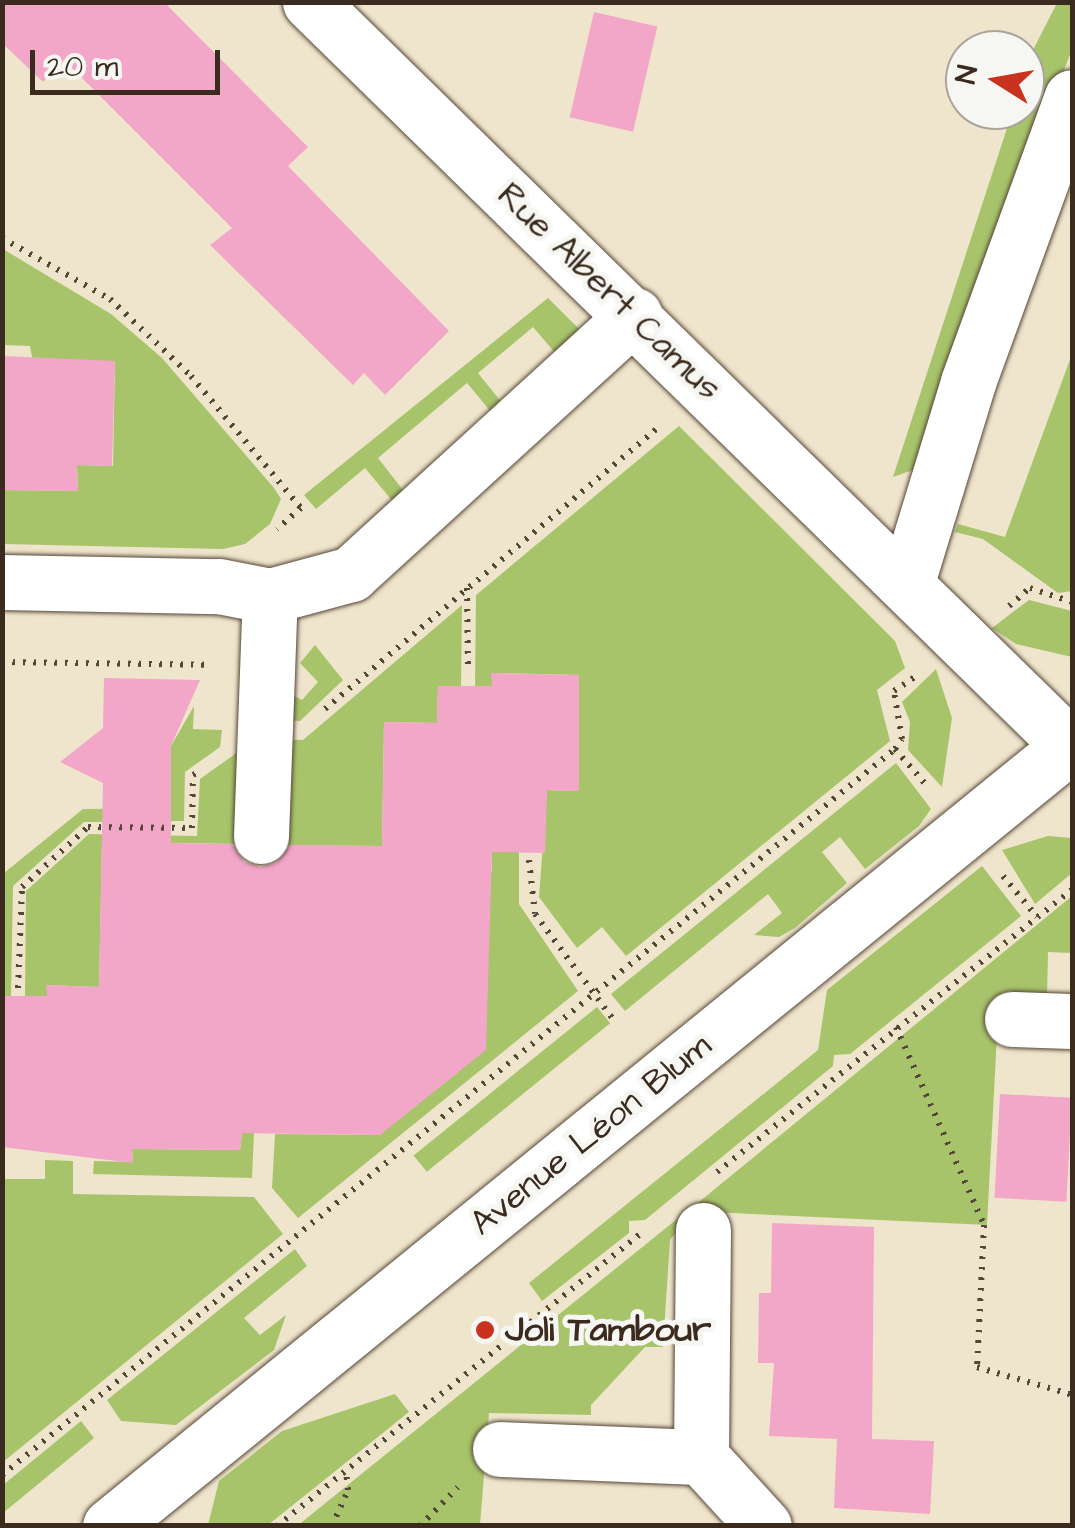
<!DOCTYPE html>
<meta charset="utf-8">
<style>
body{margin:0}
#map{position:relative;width:1075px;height:1528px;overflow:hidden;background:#efe5cc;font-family:"Architects Daughter",sans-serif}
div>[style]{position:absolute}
.green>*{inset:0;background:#a7c46b;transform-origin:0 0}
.building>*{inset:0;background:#f2a6c8;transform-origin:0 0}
.path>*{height:6px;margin-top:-3px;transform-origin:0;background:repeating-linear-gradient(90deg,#564638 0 2.5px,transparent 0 10.5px)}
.roads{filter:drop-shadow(0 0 2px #564638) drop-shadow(0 0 2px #564638)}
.minor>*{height:55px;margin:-27.5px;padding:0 27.5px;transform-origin:27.5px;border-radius:27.5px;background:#fff}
.dots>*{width:28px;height:28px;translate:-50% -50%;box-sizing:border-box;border:5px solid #f6f6f2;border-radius:50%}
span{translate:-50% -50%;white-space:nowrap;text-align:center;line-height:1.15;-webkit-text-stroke:10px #f6f6f2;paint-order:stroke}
.street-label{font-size:35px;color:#3b2a1e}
.poi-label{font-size:35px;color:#3b2a1e;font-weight:700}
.left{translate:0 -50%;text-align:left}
.frame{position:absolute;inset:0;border:5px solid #3b2a1e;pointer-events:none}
.north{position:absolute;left:945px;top:30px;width:100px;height:100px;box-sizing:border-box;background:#f6f6f2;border:2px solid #aba49d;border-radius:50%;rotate:281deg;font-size:28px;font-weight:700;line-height:40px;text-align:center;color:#3b2a1e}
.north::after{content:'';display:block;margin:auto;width:35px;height:45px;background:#c8321e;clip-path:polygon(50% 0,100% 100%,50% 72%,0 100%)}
.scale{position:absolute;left:30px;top:50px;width:190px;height:45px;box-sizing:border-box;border:5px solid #3b2a1e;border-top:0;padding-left:12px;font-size:30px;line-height:35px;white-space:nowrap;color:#3b2a1e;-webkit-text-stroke:8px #f6f6f2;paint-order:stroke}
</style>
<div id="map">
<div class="green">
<i style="clip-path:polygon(1057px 3px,1072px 3px,1072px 49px,913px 470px,893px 477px,1013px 110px,1025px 110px,1032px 52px)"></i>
<i style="clip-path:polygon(3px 249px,111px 314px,162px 358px,274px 488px,281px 499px,270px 524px,245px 544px,223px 549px,3px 544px,3px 490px,78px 491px,77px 465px,113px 466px,115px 362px,33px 362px,30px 346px,3px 345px)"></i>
<i style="clip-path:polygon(548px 298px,581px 331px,563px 362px,533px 327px,478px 373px,507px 409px,496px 418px,467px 383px,378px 458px,406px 494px,395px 504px,365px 468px,316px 509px,304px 495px)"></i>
<i style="clip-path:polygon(1072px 354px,1072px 591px,1058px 593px,983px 539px,955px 532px,958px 524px,1005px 537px)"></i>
<i style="clip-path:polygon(679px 426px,895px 641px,905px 668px,877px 690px,890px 741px,626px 956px,602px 927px,577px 948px,539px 897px,547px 790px,579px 791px,579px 675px,492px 673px,492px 686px,475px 686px,476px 595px)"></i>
<i style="clip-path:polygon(1029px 600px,1072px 611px,1072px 657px,1016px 644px,992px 628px)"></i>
<i style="clip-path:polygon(462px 605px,461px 686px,438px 686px,437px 723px,384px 722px,382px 846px,275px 845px,278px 739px,303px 740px)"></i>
<i style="clip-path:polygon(315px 645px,343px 680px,300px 721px,280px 720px,284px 691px,302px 700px,318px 682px,300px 663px)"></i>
<i style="clip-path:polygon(936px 669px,952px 718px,942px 787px,908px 750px,910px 722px,902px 702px)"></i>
<i style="clip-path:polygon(194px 706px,193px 729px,222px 730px,220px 747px,185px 772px,184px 821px,84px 822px,13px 886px,11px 996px,3px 996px,4px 873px,83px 809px,171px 808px,171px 746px)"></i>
<i style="clip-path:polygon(242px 749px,242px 844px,102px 842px,99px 987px,47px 985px,47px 996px,25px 996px,26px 891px,89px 834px,197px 836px,200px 779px)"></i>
<i style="clip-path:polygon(896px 763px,931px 809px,919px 826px,865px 869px,840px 837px,822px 852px,847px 883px,795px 928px,779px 937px,754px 935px,782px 913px,768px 894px,625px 1011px,611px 994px)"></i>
<i style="clip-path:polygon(1048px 836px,1072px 838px,1072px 873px,1035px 904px,1002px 850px)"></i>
<i style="clip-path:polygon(492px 852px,519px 852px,519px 904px,578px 991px,298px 1218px,272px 1188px,275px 1134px,380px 1135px,492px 870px)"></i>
<i style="clip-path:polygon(982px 866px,1021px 916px,850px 1054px,834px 1055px,833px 1066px,645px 1220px,629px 1221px,629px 1233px,542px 1301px,529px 1283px,818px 1050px,827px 990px)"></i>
<i style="clip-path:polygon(1072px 896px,1072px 953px,1048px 952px,1047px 999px,999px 997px,987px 1225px,688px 1211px)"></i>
<i style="left:597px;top:1007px;width:21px;height:236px;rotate:51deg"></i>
<i style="clip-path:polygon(254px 1132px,252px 1178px,93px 1174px,94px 1161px,133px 1162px,132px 1149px,240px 1150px,242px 1133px)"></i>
<i style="clip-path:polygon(45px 1160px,73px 1161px,73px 1194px,254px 1197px,283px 1234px,3px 1462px,3px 1179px,45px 1179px)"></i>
<i style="clip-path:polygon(682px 1215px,684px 1222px,670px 1240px,663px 1347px,645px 1347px,591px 1405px,591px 1415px,489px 1413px,480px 1525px,297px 1526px)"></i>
<i style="clip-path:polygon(295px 1249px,307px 1266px,244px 1318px,260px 1335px,286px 1315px,274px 1350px,176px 1425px,121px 1421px,107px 1400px)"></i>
<i style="clip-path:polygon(395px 1394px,409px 1412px,268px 1525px,208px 1525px,219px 1481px,282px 1431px)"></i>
<i style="clip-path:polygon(81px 1421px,94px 1438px,3px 1513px,3px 1485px)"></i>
</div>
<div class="building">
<i style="clip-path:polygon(2px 2px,164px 2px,308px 147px,288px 166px,449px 331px,385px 395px,364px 373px,353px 385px,210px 245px,232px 228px,64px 60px,43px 82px,2px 43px)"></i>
<i style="left:594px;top:12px;width:65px;height:108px;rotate:13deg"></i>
<i style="clip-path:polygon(2px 356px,115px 361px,112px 466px,77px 465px,78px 491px,2px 490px)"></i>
<i style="clip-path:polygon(491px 673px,579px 675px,579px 791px,547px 790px,545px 853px,492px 852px,486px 1050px,380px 1135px,242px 1133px,240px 1150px,132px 1149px,133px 1163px,2px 1147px,2px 996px,47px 996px,46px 985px,99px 987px,103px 783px,60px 762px,103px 728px,104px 678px,200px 680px,171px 746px,171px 843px,232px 844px,244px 862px,261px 867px,276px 863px,290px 845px,382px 846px,384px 722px,437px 723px,438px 686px,492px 686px)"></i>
<i style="left:1000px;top:1094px;width:72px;height:104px;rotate:3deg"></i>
<i style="clip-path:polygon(772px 1223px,874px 1227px,872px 1439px,934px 1441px,930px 1514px,834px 1508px,837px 1439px,769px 1436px,774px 1363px,758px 1363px,759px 1293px,771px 1293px)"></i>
</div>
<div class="path">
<i style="left:2px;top:238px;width:124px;rotate:29.5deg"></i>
<i style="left:110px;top:299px;width:112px;rotate:43.5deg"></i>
<i style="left:191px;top:376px;width:172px;rotate:50.2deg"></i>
<i style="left:301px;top:508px;width:32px;rotate:139deg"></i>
<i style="left:467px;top:588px;width:79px;rotate:89.3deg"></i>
<i style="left:1009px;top:606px;width:28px;rotate:-41deg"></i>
<i style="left:1030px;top:588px;width:44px;rotate:18.4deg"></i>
<i style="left:2px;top:662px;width:204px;rotate:0.8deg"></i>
<i style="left:325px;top:709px;width:437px;rotate:-40.2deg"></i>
<i style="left:895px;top:749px;width:49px;rotate:49.1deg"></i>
<i style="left:529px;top:860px;width:54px;rotate:83.7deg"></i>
<i style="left:535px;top:914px;width:131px;rotate:53.4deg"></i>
<i style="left:1003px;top:876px;width:53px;rotate:50.3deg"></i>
<i style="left:18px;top:988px;width:101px;rotate:-87.7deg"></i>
<i style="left:22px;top:887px;width:89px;rotate:-42.3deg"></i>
<i style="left:88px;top:827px;width:104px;rotate:0.6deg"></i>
<i style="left:192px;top:828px;width:53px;rotate:-88.9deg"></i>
<i style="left:193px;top:775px;width:10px;rotate:-29deg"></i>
<i style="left:896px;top:1027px;width:217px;rotate:66deg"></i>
<i style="left:984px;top:1225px;width:142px;rotate:92.8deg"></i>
<i style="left:977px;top:1367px;width:99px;rotate:16.4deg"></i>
<i style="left:717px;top:1172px;width:453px;rotate:-38.5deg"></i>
<i style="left:2px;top:1475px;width:1151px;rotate:-39.11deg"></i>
<i style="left:895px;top:749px;width:12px;rotate:-55deg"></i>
<i style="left:902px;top:739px;width:49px;rotate:-99.5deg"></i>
<i style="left:894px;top:691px;width:25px;rotate:-34deg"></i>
<i style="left:277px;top:1526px;width:467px;rotate:-38.8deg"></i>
<i style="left:332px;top:1526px;width:39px;rotate:-66deg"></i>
<i style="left:348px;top:1490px;width:20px;rotate:-96deg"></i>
<i style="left:420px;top:1526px;width:54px;rotate:-45.7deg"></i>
</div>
<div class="roads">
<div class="minor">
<i style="left:310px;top:2px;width:1066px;rotate:44.39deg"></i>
<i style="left:2px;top:582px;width:217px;rotate:1.1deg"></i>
<i style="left:219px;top:586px;width:52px;rotate:11.1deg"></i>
<i style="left:270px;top:596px;width:84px;rotate:-15.2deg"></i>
<i style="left:351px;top:574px;width:384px;rotate:-42.4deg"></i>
<i style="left:907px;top:582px;width:209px;rotate:-73deg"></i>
<i style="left:968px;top:382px;width:303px;rotate:-70deg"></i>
<i style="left:261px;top:836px;width:240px;rotate:-87.9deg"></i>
<i style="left:1012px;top:1019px;width:60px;rotate:1.9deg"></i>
<i style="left:500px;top:1449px;width:201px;rotate:2.3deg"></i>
<i style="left:701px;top:1457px;width:93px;rotate:47.6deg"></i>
<i style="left:701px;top:1457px;width:227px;rotate:-89.5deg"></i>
<i style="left:110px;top:1526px;width:1240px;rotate:-39.11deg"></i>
</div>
</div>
<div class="dots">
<i style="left:485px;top:1330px;background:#c8321e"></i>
</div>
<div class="street-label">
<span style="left:609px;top:292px;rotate:44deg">Rue Albert Camus</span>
<span style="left:591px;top:1135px;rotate:-39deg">Avenue Léon Blum</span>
</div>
<div class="poi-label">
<span class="left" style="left:505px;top:1330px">Joli Tambour</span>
</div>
<div class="frame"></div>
<div class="north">N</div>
<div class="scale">20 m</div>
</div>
